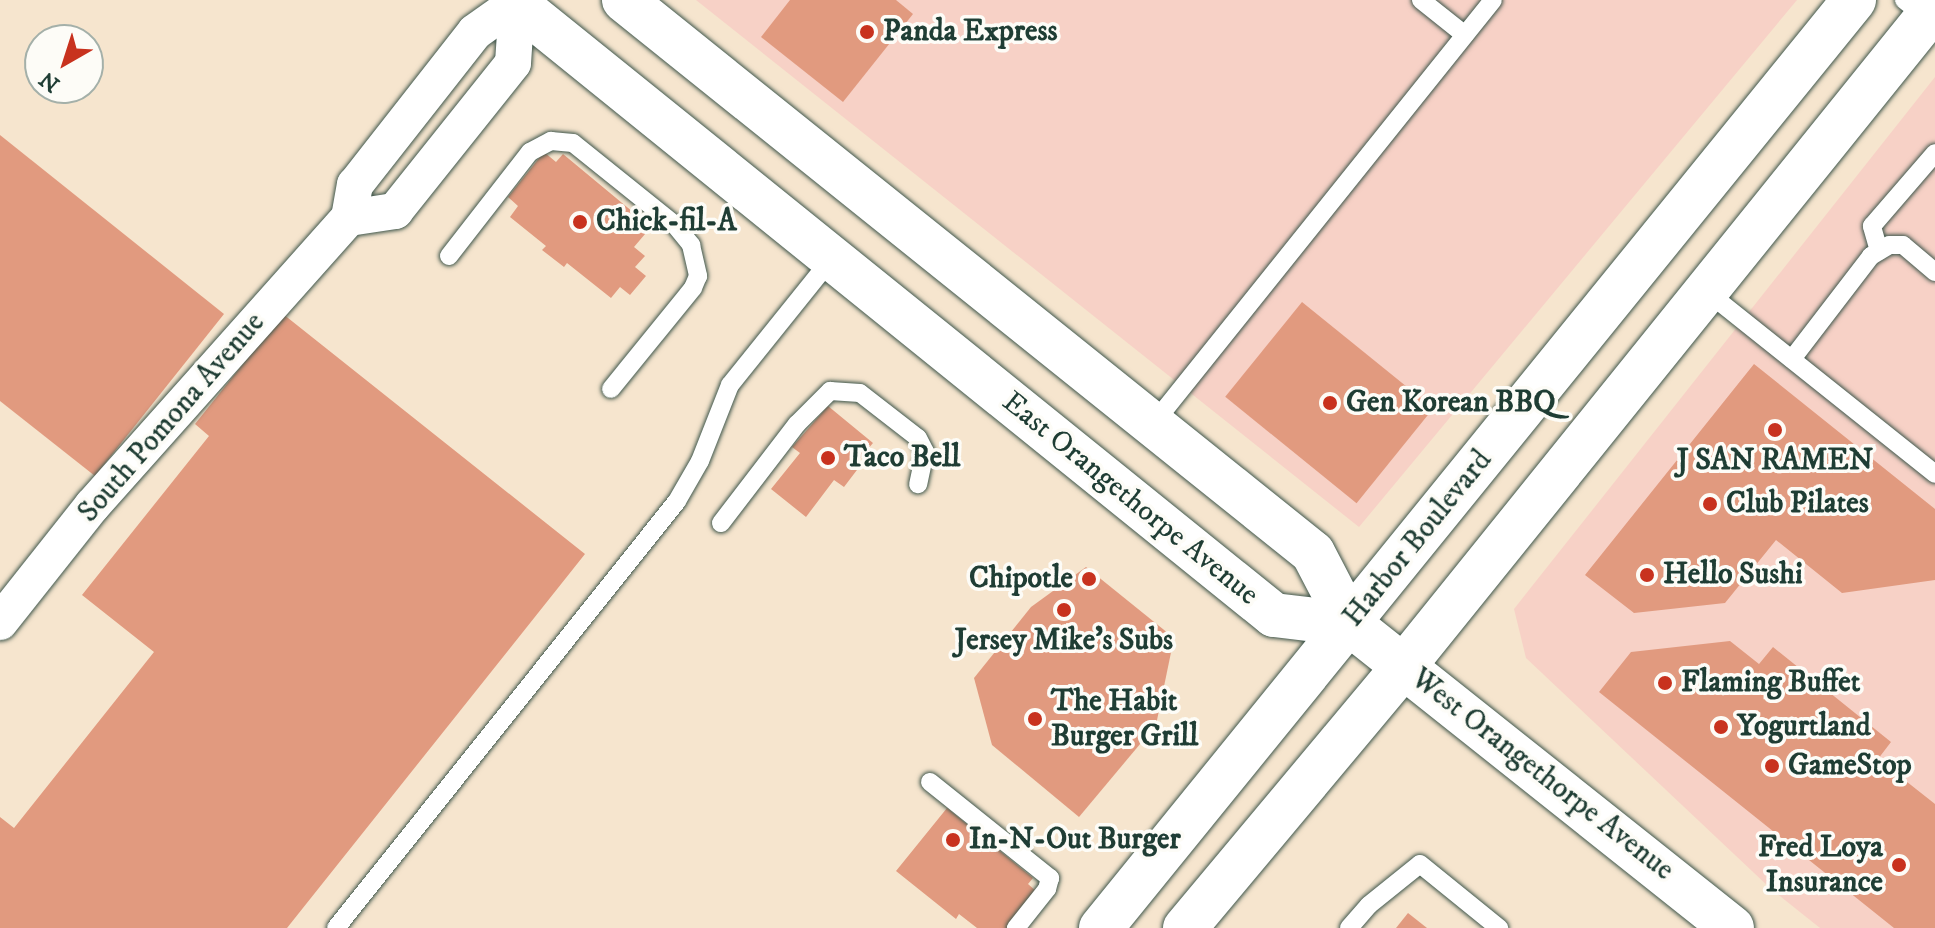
<!DOCTYPE html>
<style>
body{margin:0}
#map{position:relative;width:1935px;height:928px;overflow:hidden;background:#f6e5ce;font-family:"IM FELL DW Pica",serif}
div>[style]{position:absolute}
.built>*{inset:0;background:#f7d1c6}
.building>*{inset:0;background:#e19a7f;transform-origin:0 0}
.roads{filter:drop-shadow(0 0 2px #3f564b) drop-shadow(0 0 2px #3f564b)}
.lane>*{height:18px;margin:-9px;padding:0 9px;transform-origin:9px;border-radius:9px;background:#fff}
.street>*{height:36px;margin:-18px;padding:0 18px;transform-origin:18px;border-radius:18px;background:#fff}
.primary>*{height:44px;margin:-22px;padding:0 22px;transform-origin:22px;border-radius:22px;background:#fff}
.dots>*{width:22px;height:22px;translate:-50% -50%;box-sizing:border-box;border:4px solid #fdfcf7;border-radius:50%}
span{translate:-50% -50%;white-space:nowrap;text-align:center;line-height:1.15;-webkit-text-stroke:7px #fdfcf7;paint-order:stroke}
.poi-label{font-size:30px;color:#1f3d34;font-weight:700}
.left{translate:0 -50%;text-align:left}
.right{translate:-100% -50%;text-align:right}
.street-label{font-size:30px;color:#1f3d34}
.north{position:absolute;left:24px;top:24px;width:80px;height:80px;box-sizing:border-box;background:#fdfcf7;border:2px solid #a4b0a9;border-radius:50%;rotate:219deg;font-size:22px;font-weight:700;line-height:32px;text-align:center;color:#1f3d34}
.north::after{content:'';display:block;margin:auto;width:28px;height:36px;background:#c8321e;clip-path:polygon(50% 0,100% 100%,50% 72%,0 100%)}
</style>
<div id="map">
<div class="built">
<i style="clip-path:polygon(696px 0,1797px 0,1359px 527px)"></i>
<i style="clip-path:polygon(1935px 77px,1935px 928px,1820px 928px,1770px 888px,1526px 658px,1514px 609px)"></i>
</div>
<div class="building">
<i style="clip-path:polygon(790px 0,896px 0,913px 14px,843px 102px,761px 37px)"></i>
<i style="clip-path:polygon(0 135px,224px 314px,95px 476px,0 401px)"></i>
<i style="clip-path:polygon(544px 152px,556px 162px,563px 154px,651px 227px,634px 247px,645px 256px,635px 267px,646px 276px,630px 295px,620px 287px,611px 298px,567px 263px,564px 267px,542px 250px,546px 246px,510px 217px,518px 206px,508px 197px)"></i>
<i style="left:1302px;top:302px;width:169px;height:122px;rotate:39deg"></i>
<i style="clip-path:polygon(283px 314px,585px 554px,287px 928px,0 928px,0 817px,14px 828px,154px 652px,82px 595px,209px 436px,195px 424px)"></i>
<i style="clip-path:polygon(1754px 364px,1935px 509px,1935px 580px,1842px 593px,1776px 540px,1725px 603px,1634px 613px,1585px 575px)"></i>
<i style="clip-path:polygon(828px 406px,873px 443px,856px 463px,860px 466px,844px 487px,834px 480px,806px 517px,771px 489px,800px 453px,792px 447px)"></i>
<i style="clip-path:polygon(1086px 567px,1174px 638px,1156px 725px,1079px 817px,992px 745px,974px 678px,1031px 607px)"></i>
<i style="clip-path:polygon(1730px 641px,1759px 664px,1773px 647px,1891px 742px,1878px 759px,1935px 804px,1935px 928px,1894px 928px,1599px 692px,1631px 652px)"></i>
<i style="clip-path:polygon(947px 808px,1033px 878px,1028px 884px,1037px 892px,1008px 928px,977px 928px,959px 914px,956px 919px,896px 871px)"></i>
<i style="clip-path:polygon(1408px 913px,1427px 928px,1396px 928px)"></i>
</div>
<div class="roads">
<div class="lane">
<i style="left:1421px;top:0;width:56px;rotate:38.5deg"></i>
<i style="left:1904px;top:0;width:31px;rotate:38deg"></i>
<i style="left:1879px;top:251px;width:26px;rotate:-106deg"></i>
<i style="left:1872px;top:226px;width:96px;rotate:-49.2deg"></i>
<i style="left:449px;top:256px;width:132px;rotate:-52.1deg"></i>
<i style="left:530px;top:152px;width:24px;rotate:-28deg"></i>
<i style="left:551px;top:141px;width:22px;rotate:5deg"></i>
<i style="left:573px;top:143px;width:131px;rotate:38.8deg"></i>
<i style="left:675px;top:225px;width:26px;rotate:51deg"></i>
<i style="left:691px;top:245px;width:32px;rotate:77deg"></i>
<i style="left:698px;top:276px;width:13px;rotate:113deg"></i>
<i style="left:693px;top:288px;width:130px;rotate:129.1deg"></i>
<i style="left:1706px;top:291px;width:293px;rotate:38.6deg"></i>
<i style="left:1792px;top:359px;width:130px;rotate:-52.5deg"></i>
<i style="left:1871px;top:256px;width:21px;rotate:-31deg"></i>
<i style="left:1889px;top:245px;width:14px"></i>
<i style="left:1903px;top:245px;width:42px;rotate:40.2deg"></i>
<i style="left:1153px;top:424px;width:543px;rotate:-51.27deg"></i>
<i style="left:721px;top:523px;width:125px;rotate:-52.5deg"></i>
<i style="left:797px;top:424px;width:47px;rotate:-45deg"></i>
<i style="left:830px;top:391px;width:30px;rotate:4deg"></i>
<i style="left:860px;top:393px;width:73px;rotate:37.8deg"></i>
<i style="left:918px;top:438px;width:16px;rotate:63deg"></i>
<i style="left:925px;top:452px;width:33px;rotate:102deg"></i>
<i style="left:930px;top:782px;width:154px;rotate:38.7deg"></i>
<i style="left:1050px;top:878px;width:11px;rotate:105deg"></i>
<i style="left:1047px;top:889px;width:50px;rotate:128.5deg"></i>
<i style="left:336px;top:928px;width:546px;rotate:-51.39deg"></i>
<i style="left:677px;top:501px;width:46px;rotate:-60.1deg"></i>
<i style="left:700px;top:461px;width:82px;rotate:-68.5deg"></i>
<i style="left:730px;top:385px;width:163px;rotate:-51.2deg"></i>
<i style="left:1349px;top:928px;width:30px;rotate:-49deg"></i>
<i style="left:1369px;top:905px;width:65px;rotate:-38.8deg"></i>
<i style="left:1420px;top:864px;width:102px;rotate:39deg"></i>
</div>
<div class="street">
<i style="left:349px;top:218px;width:47px;rotate:-8.7deg"></i>
<i style="left:395px;top:211px;width:189px;rotate:-51.4deg"></i>
<i style="left:513px;top:63px;width:59px;rotate:-86.1deg"></i>
<i style="left:0;top:622px;width:148px;rotate:-51.6deg"></i>
<i style="left:92px;top:506px;width:386px;rotate:-48.3deg"></i>
<i style="left:349px;top:218px;width:34px;rotate:-80deg"></i>
<i style="left:355px;top:185px;width:194px;rotate:-51.9deg"></i>
<i style="left:475px;top:32px;width:55px;rotate:-35.4deg"></i>
</div>
<div class="primary">
<i style="left:512px;top:0;width:979px;rotate:38.91deg"></i>
<i style="left:1274px;top:615px;width:77px;rotate:6.8deg"></i>
<i style="left:624px;top:0;width:883px;rotate:38.75deg"></i>
<i style="left:1313px;top:553px;width:80px;rotate:62.5deg"></i>
<i style="left:1350px;top:624px;width:488px;rotate:38.5deg"></i>
<i style="left:1101px;top:928px;width:1195px;rotate:-50.94deg"></i>
<i style="left:1185px;top:928px;width:341px;rotate:-50.1deg"></i>
<i style="left:1404px;top:666px;width:846px;rotate:-51.14deg"></i>
</div>
</div>
<div class="dots">
<i style="left:867px;top:32px;background:#c8321e"></i>
<i style="left:580px;top:222px;background:#c8321e"></i>
<i style="left:1330px;top:403px;background:#c8321e"></i>
<i style="left:1775px;top:430px;background:#c8321e"></i>
<i style="left:828px;top:458px;background:#c8321e"></i>
<i style="left:1710px;top:504px;background:#c8321e"></i>
<i style="left:1647px;top:575px;background:#c8321e"></i>
<i style="left:1089px;top:579px;background:#c8321e"></i>
<i style="left:1064px;top:610px;background:#c8321e"></i>
<i style="left:1665px;top:683px;background:#c8321e"></i>
<i style="left:1035px;top:719px;background:#c8321e"></i>
<i style="left:1721px;top:727px;background:#c8321e"></i>
<i style="left:1772px;top:766px;background:#c8321e"></i>
<i style="left:953px;top:840px;background:#c8321e"></i>
<i style="left:1899px;top:865px;background:#c8321e"></i>
</div>
<div class="poi-label">
<span class="left" style="left:883px;top:32px">Panda Express</span>
<span class="left" style="left:596px;top:222px">Chick-fil-A</span>
<span class="left" style="left:1346px;top:403px">Gen Korean BBQ</span>
<span class="left" style="left:844px;top:458px">Taco Bell</span>
<span style="left:1775px;top:461px">J SAN RAMEN</span>
<span class="left" style="left:1726px;top:504px">Club Pilates</span>
<span class="left" style="left:1663px;top:575px">Hello Sushi</span>
<span class="right" style="left:1073px;top:579px">Chipotle</span>
<span style="left:1064px;top:641px">Jersey Mike's Subs</span>
<span class="left" style="left:1681px;top:683px">Flaming Buffet</span>
<span class="left" style="left:1051px;top:719px">The Habit<br>Burger Grill</span>
<span class="left" style="left:1737px;top:727px">Yogurtland</span>
<span class="left" style="left:1788px;top:766px">GameStop</span>
<span class="left" style="left:969px;top:840px">In-N-Out Burger</span>
<span class="right" style="left:1883px;top:865px">Fred Loya<br>Insurance</span>
</div>
<div class="street-label">
<span style="left:172px;top:418px;rotate:-49deg">South Pomona Avenue</span>
<span style="left:1130px;top:499px;rotate:39deg">East Orangethorpe Avenue</span>
<span style="left:1418px;top:539px;rotate:-51deg">Harbor Boulevard</span>
<span style="left:1542px;top:775px;rotate:38deg">West Orangethorpe Avenue</span>
</div>
<div class="north">N</div>
</div>
